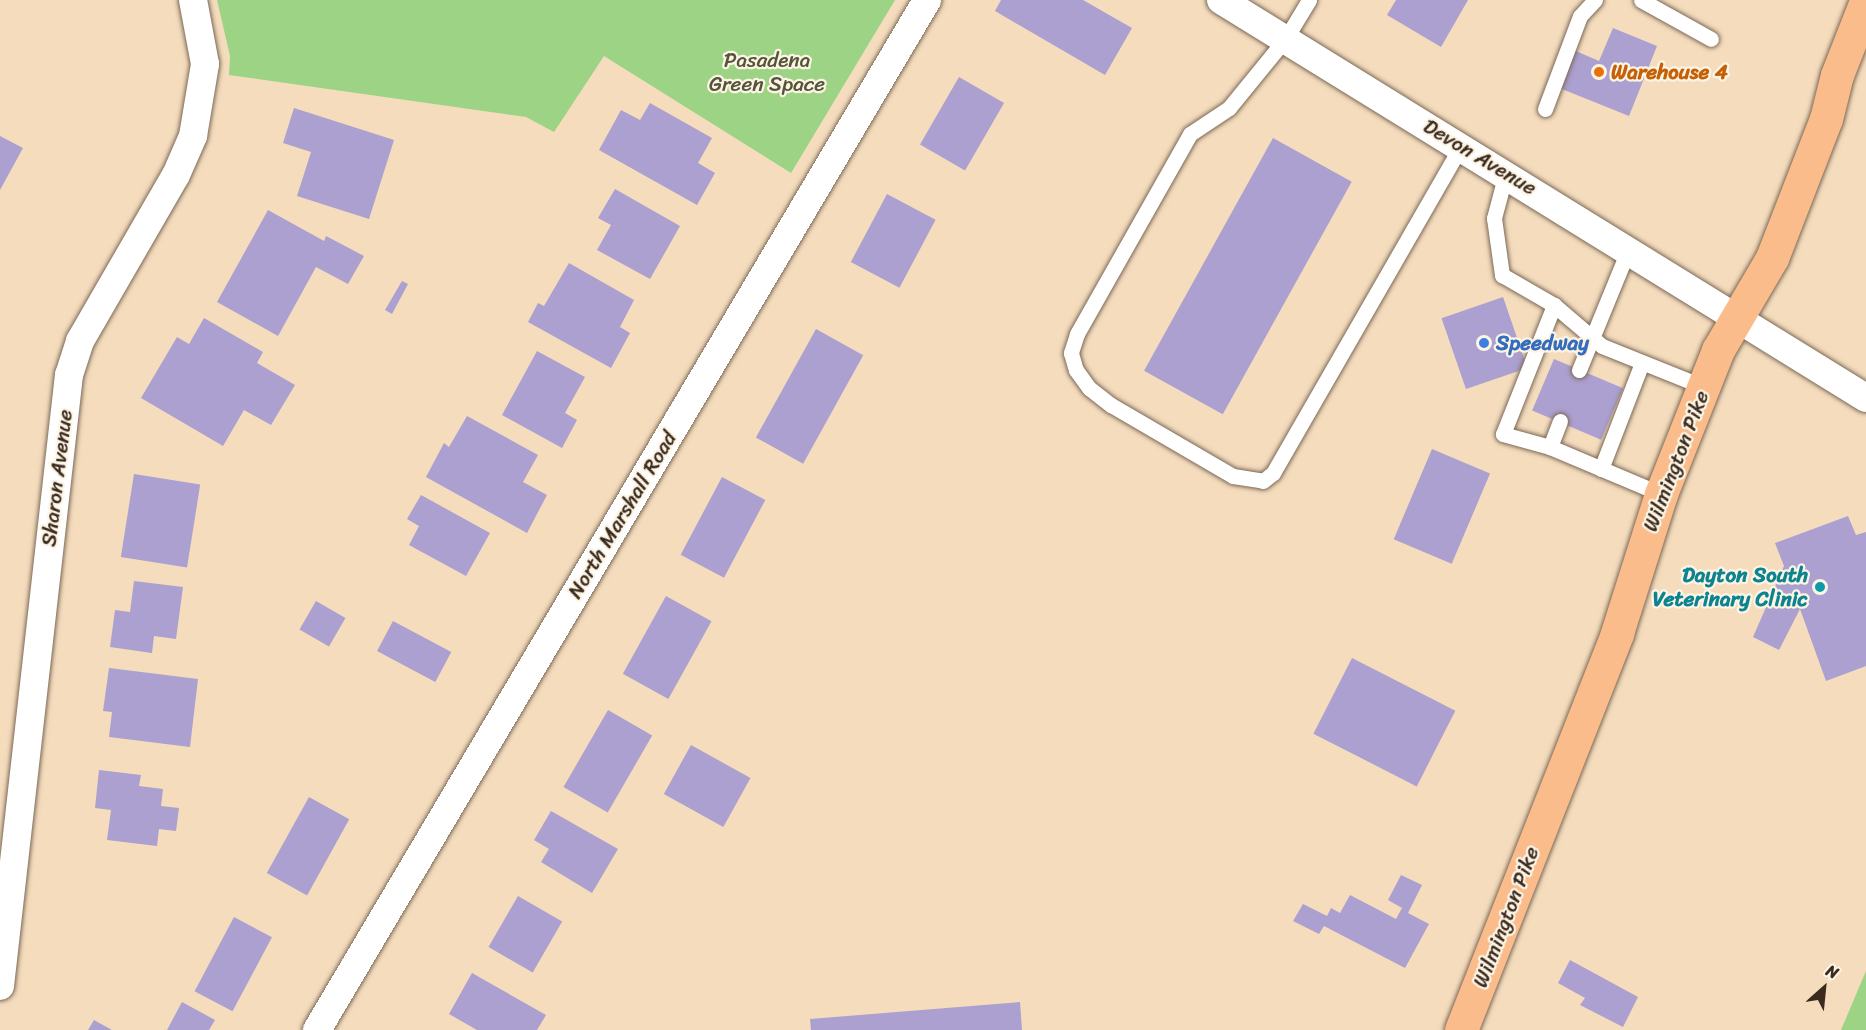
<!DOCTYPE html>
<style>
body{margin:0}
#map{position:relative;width:1866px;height:1030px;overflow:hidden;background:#f4dcbd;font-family:Sriracha,sans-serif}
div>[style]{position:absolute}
.green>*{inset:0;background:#9cd384}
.building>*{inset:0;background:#aba0cf;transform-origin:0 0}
.roads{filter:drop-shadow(0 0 2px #7c6856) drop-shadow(0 0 2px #7c6856)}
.service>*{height:15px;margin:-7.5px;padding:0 7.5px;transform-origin:7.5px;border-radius:7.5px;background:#fff}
.minor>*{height:28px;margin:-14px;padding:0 14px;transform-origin:14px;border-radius:14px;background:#fff}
.primary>*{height:33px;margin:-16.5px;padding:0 16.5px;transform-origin:16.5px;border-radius:16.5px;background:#fabc8b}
.dots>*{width:16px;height:16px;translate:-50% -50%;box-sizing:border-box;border:3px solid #fcf5e5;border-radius:50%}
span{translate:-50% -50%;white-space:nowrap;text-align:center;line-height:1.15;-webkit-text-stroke:4.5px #fcf5e5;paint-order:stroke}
.park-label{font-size:21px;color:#535438}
.food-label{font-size:21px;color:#c56008;font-weight:700}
.left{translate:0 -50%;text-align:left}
.street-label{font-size:21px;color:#3b2a1e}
.shop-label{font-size:21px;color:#366cbe;font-weight:700}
.culture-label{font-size:21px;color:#0d838f;font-weight:700}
.right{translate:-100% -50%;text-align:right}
.north{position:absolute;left:1794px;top:958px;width:60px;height:60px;-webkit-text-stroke:4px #fcf5e5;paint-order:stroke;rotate:27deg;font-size:16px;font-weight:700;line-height:24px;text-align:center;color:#3b2a1e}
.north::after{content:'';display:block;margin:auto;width:21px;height:27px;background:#3b2a1e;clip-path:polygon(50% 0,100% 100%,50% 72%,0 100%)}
</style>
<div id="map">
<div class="green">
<i style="clip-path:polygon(217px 0,895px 0,791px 173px,604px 56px,554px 132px,526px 117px,229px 75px,230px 56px)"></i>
<i style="clip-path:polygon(1866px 971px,1866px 1030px,1841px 1030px)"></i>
</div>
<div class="building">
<i style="clip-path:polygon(1001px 0,1083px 0,1132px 28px,1105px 75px,995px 11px)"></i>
<i style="clip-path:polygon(1396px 0,1468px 0,1441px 47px,1387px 15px)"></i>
<i style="clip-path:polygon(1613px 28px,1657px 46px,1629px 116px,1547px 83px,1562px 45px,1599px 61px)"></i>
<i style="left:959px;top:77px;width:52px;height:78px;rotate:30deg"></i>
<i style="clip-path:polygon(650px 103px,712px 138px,698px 163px,715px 173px,697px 205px,599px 150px,621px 110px,640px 120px)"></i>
<i style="clip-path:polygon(294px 108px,394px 140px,369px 219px,297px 196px,311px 152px,283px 143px)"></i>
<i style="clip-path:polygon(0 136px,23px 148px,0 190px)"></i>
<i style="left:1273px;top:138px;width:90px;height:266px;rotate:29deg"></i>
<i style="clip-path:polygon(615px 189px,680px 226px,650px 279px,597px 250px,611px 225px,598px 218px)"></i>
<i style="left:887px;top:194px;width:55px;height:77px;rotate:28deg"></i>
<i style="clip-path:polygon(268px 210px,324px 241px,326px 236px,364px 256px,348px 284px,316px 267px,278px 336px,217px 302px)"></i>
<i style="clip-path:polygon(569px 263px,634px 300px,620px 327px,630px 333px,611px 368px,528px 322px,538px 303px,544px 306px)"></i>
<i style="clip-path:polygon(402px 281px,408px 284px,392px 314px,385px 310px)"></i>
<i style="left:1503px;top:297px;width:75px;height:65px;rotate:71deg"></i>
<i style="clip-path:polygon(204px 318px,263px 352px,257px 363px,295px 385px,271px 425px,244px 410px,223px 446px,141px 398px,177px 337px,189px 344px)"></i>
<i style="left:816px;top:329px;width:54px;height:124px;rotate:29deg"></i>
<i style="clip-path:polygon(537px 351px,585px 377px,565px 413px,577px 420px,562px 448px,502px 415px)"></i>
<i style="left:1554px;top:359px;width:75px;height:56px;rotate:23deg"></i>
<i style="clip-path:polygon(467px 416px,538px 455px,523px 482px,547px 495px,527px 533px,426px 477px,444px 443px,449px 447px)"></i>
<i style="left:1432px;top:449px;width:63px;height:98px;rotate:23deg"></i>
<i style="left:134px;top:474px;width:67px;height:84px;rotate:9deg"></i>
<i style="left:722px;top:477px;width:49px;height:88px;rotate:28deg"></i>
<i style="clip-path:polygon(421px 495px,490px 533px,466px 576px,409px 545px,419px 526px,407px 519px)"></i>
<i style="clip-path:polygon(1848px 516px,1856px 535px,1866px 532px,1866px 666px,1826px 681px,1800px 609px,1779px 650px,1753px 637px,1784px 566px,1775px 543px)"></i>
<i style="clip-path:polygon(134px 581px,183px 587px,176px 639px,154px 636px,152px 653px,110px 647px,115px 610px,130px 612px)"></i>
<i style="left:666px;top:596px;width:52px;height:89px;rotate:29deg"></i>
<i style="left:316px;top:601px;width:34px;height:33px;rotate:30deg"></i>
<i style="left:393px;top:621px;width:66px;height:34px;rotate:28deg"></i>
<i style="left:1352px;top:658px;width:116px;height:85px;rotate:27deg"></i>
<i style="clip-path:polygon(109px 668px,198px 679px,190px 747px,109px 737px,112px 712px,103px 711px)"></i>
<i style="left:608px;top:710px;width:51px;height:89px;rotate:30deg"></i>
<i style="left:691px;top:745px;width:68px;height:56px;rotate:29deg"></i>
<i style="clip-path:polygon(99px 770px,141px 775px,139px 786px,163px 789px,161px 806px,179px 808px,176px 831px,159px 829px,157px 846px,107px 840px,111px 810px,95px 808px)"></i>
<i style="left:309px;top:797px;width:46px;height:87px;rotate:29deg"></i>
<i style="clip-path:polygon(551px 811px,618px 849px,592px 893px,541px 862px,549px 849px,534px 840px)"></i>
<i style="clip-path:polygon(1401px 875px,1422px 885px,1408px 913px,1429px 924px,1405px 968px,1324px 926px,1319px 934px,1293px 921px,1303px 904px,1327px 916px,1331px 908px,1340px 913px,1350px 895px,1396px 919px,1402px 908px,1388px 900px)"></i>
<i style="left:518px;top:896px;width:51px;height:59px;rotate:30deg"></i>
<i style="left:234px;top:917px;width:43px;height:84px;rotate:28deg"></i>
<i style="clip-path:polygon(1570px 960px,1638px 997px,1623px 1027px,1580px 1005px,1585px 998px,1558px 983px)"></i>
<i style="clip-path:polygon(472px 973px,546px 1015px,537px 1030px,477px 1030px,449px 1014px)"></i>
<i style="clip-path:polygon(182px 1002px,215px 1020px,209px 1030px,167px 1030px)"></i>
<i style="clip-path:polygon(1020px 1002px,1022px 1030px,811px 1030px,810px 1019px)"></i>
<i style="clip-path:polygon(94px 1020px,112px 1030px,88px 1030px)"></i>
</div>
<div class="roads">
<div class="service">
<i style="left:1309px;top:0;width:44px;rotate:121.2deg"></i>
<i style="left:1286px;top:38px;width:90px;rotate:129.2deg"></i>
<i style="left:1229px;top:108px;width:47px;rotate:146.3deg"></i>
<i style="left:1190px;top:134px;width:230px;rotate:119.5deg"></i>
<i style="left:1077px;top:334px;width:20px;rotate:108deg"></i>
<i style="left:1071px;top:353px;width:18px;rotate:74deg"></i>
<i style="left:1076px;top:370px;width:22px;rotate:54deg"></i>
<i style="left:1089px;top:388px;width:28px;rotate:38deg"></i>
<i style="left:1111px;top:405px;width:141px;rotate:30.2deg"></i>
<i style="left:1233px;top:476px;width:30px;rotate:9deg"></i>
<i style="left:1263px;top:481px;width:13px;rotate:-39deg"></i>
<i style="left:1273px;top:473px;width:377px;rotate:-60.1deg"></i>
<i style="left:1641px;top:0;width:80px;rotate:29.1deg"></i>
<i style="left:1545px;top:109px;width:99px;rotate:-69.4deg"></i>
<i style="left:1580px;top:16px;width:22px;rotate:-47deg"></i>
<i style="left:1506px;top:173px;width:47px;rotate:104.9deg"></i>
<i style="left:1494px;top:218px;width:58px;rotate:82deg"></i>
<i style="left:1502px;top:275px;width:60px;rotate:30deg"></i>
<i style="left:1554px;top:305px;width:63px;rotate:40.5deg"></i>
<i style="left:1602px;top:346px;width:110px;rotate:21.9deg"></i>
<i style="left:1579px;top:370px;width:126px;rotate:-67.7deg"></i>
<i style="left:1560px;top:421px;width:28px;rotate:111deg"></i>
<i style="left:1550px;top:447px;width:121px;rotate:22.9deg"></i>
<i style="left:1550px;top:447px;width:49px;rotate:-164.5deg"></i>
<i style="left:1503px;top:434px;width:139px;rotate:-68.4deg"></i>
<i style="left:1601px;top:469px;width:114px;rotate:-68.9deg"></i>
</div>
<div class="minor">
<i style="left:1221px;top:0;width:758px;rotate:31.68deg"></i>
<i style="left:0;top:986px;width:615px;rotate:-83.56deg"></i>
<i style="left:69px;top:375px;width:36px;rotate:-72deg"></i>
<i style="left:80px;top:341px;width:192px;rotate:-60deg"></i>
<i style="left:176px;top:175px;width:43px;rotate:-66.4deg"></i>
<i style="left:193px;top:136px;width:73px;rotate:-80.5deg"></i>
<i style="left:205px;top:64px;width:65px;rotate:-100.6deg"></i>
<i style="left:317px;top:1030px;width:1197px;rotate:-59.36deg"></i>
</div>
<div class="primary">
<i style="left:1461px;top:1030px;width:427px;rotate:-68.5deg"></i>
<i style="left:1617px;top:633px;width:146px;rotate:-72.4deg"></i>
<i style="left:1661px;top:494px;width:155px;rotate:-68.4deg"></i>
<i style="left:1718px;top:350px;width:107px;rotate:-59.6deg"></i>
<i style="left:1772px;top:258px;width:149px;rotate:-68.8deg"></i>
<i style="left:1826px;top:119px;width:45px;rotate:-76deg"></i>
<i style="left:1837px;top:75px;width:79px;rotate:-68.6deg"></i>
</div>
</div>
<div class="dots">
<i style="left:1599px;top:72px;background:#e8710a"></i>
<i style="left:1484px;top:343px;background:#3f7fe0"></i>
<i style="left:1820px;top:587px;background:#0f9aa8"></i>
</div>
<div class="park-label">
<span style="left:767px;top:72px">Pasadena<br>Green Space</span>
</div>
<div class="food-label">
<span class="left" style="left:1611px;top:72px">Warehouse 4</span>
</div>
<div class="street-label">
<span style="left:1480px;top:157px;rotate:31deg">Devon Avenue</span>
<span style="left:1676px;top:461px;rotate:-69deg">Wilmington Pike</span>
<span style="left:57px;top:478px;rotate:-83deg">Sharon Avenue</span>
<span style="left:622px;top:515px;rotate:-59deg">North Marshall Road</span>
<span style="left:1506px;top:917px;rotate:-69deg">Wilmington Pike</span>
</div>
<div class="shop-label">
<span class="left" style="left:1496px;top:343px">Speedway</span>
</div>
<div class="culture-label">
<span class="right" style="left:1808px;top:587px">Dayton South<br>Veterinary Clinic</span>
</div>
<div class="north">N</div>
</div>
